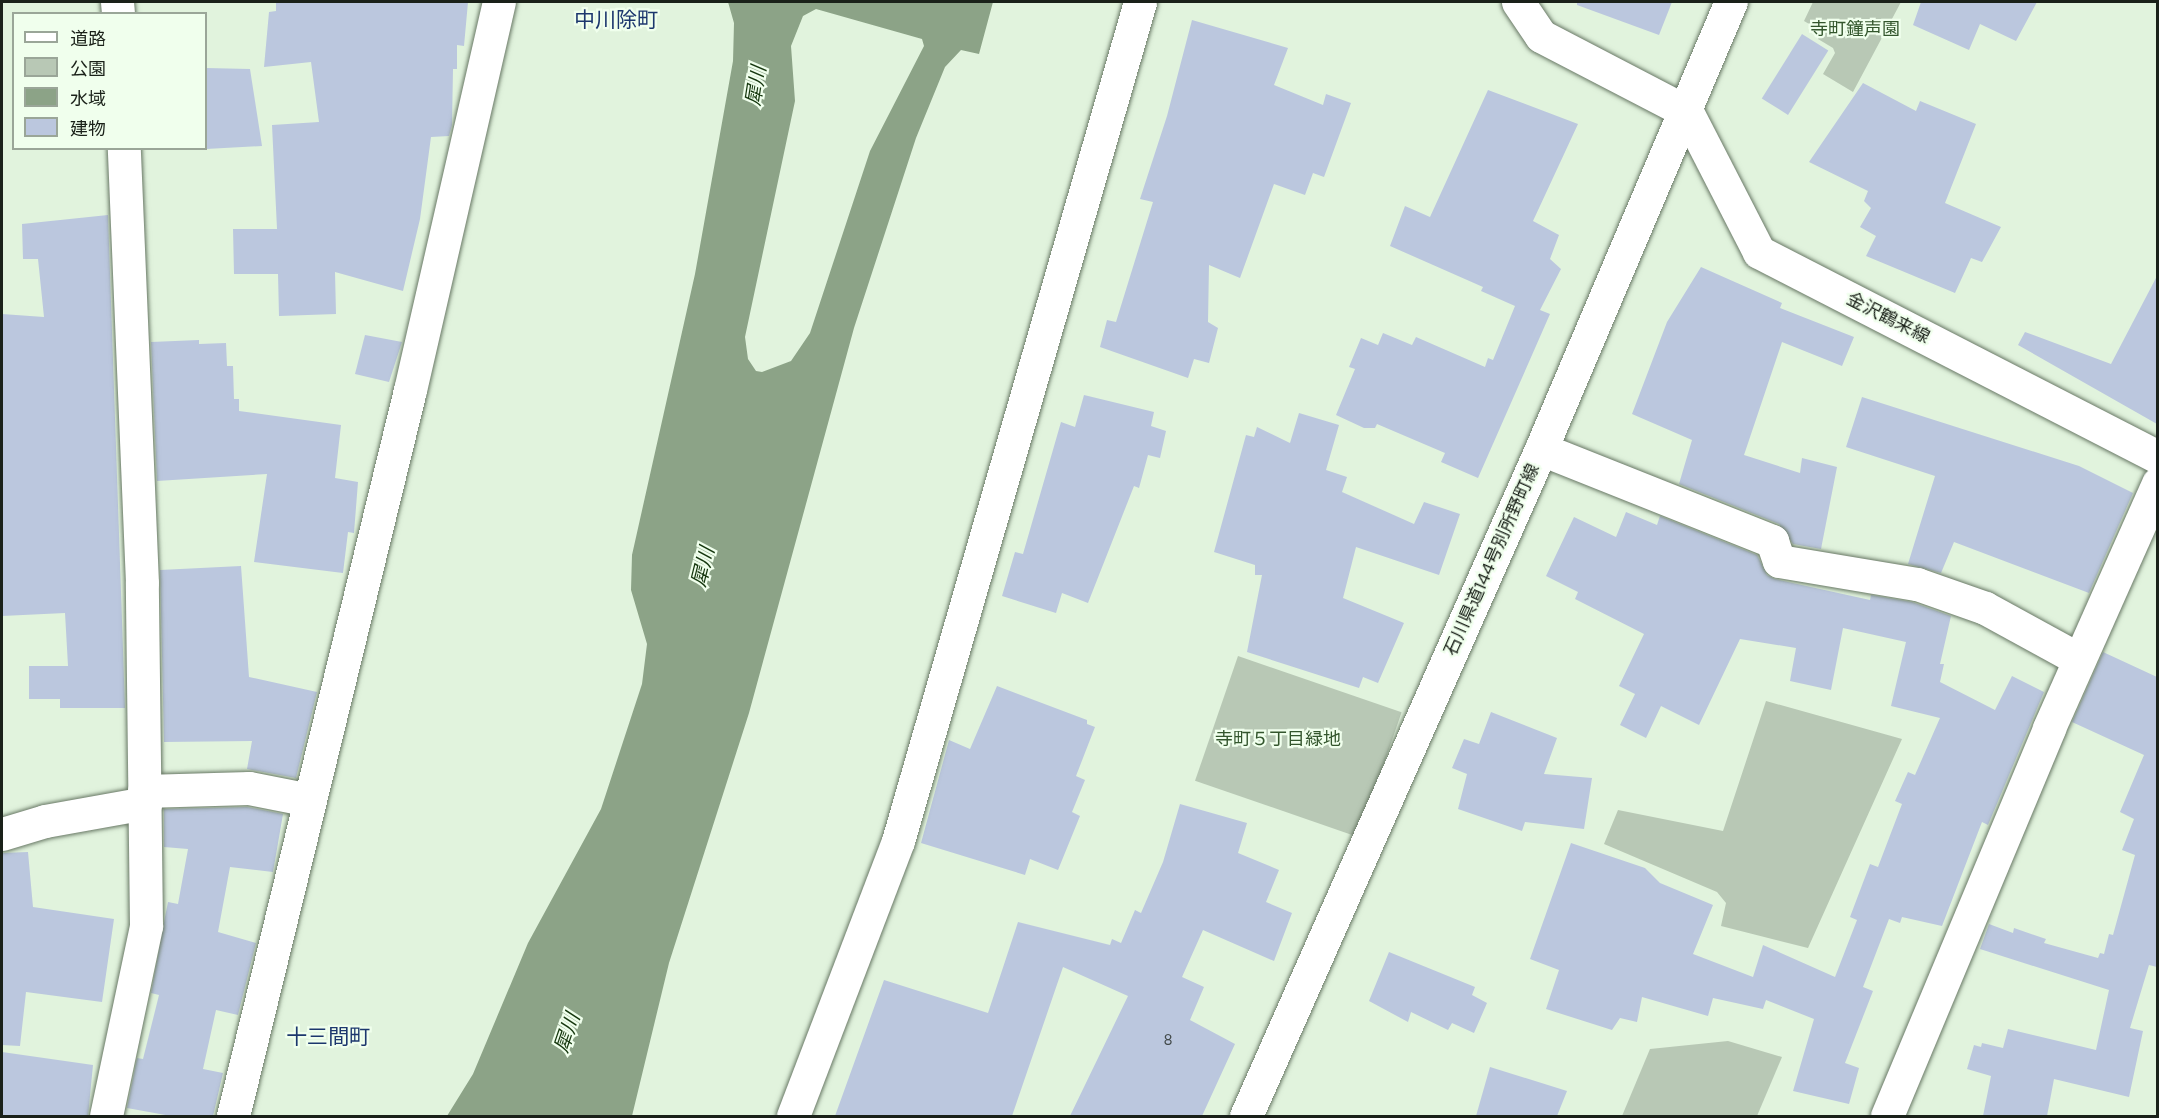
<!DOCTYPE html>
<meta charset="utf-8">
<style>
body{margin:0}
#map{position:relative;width:2159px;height:1118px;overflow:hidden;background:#e1f3dd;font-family:"DM Sans","Noto Sans JP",sans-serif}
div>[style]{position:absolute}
.green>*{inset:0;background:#b8c8b5;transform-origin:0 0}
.water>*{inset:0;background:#8ca387}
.building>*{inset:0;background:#bbc7de;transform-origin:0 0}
.roads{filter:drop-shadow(0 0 2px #687865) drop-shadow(0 0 2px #687865)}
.minor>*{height:33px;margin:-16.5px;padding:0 16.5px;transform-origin:16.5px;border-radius:16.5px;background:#fff}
.major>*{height:33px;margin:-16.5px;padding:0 16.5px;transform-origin:16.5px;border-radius:16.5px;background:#fff}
span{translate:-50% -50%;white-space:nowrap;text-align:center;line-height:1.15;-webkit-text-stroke:4.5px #f0ffed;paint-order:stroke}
.number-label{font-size:15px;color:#424a4a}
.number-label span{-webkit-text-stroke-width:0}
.park-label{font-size:18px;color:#33562d}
.street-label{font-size:18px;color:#1a2119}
.water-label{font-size:20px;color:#14360d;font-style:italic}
.quarter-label{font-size:21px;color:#1c376d}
.frame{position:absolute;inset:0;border:3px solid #1a2119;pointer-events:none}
.legend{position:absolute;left:12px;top:12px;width:195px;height:138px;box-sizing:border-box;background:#f0ffed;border:2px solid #9aa698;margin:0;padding:8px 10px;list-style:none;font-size:18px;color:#1a2119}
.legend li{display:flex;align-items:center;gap:12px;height:30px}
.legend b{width:30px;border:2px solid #9aa698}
</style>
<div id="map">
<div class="green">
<i style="clip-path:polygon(1813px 2px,1901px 2px,1853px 92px,1823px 74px,1835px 53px,1833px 48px,1818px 39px,1821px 31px,1804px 21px)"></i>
<i style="left:1238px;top:656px;width:173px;height:132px;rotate:19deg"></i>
<i style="clip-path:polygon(1766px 701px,1902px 739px,1808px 948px,1721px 926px,1726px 903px,1717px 892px,1604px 844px,1618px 810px,1723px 831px)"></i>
<i style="clip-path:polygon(1728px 1041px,1782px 1057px,1757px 1116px,1622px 1116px,1650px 1049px)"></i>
</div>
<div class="water">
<i style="clip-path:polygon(evenodd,728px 2px,993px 2px,979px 54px,961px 50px,945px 67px,916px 138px,854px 328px,749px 713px,669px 963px,632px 1116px,447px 1116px,473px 1074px,528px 943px,601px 809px,642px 684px,647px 644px,631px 590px,632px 555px,695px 274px,733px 61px,734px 23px,728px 2px,816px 9px,922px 39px,924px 46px,870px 151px,810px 333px,791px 361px,762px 372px,756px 371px,748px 359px,745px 337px,795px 101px,791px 46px,803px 16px,816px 9px)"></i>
</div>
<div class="building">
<i style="clip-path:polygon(276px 2px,468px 2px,464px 46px,457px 45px,457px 69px,453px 69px,452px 125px,449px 136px,431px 137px,420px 219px,403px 291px,335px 272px,336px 314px,279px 316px,278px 274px,234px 274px,233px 229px,277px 229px,272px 125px,319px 122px,311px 62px,264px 67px,269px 12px,276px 11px)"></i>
<i style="clip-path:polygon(1577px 2px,1672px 2px,1659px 35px,1577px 5px)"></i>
<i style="clip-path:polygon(1921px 2px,2037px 2px,2016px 41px,1980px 24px,1969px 50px,1913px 25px)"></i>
<i style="clip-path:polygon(1192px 20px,1288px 48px,1274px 85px,1323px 105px,1326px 94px,1351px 103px,1324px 177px,1313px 173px,1305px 195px,1274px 184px,1240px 278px,1209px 265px,1208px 322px,1218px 328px,1209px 363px,1194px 359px,1188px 378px,1100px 347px,1107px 320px,1116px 322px,1153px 202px,1140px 199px,1167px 116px)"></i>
<i style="left:1802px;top:34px;width:31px;height:76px;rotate:32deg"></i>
<i style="clip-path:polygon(206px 68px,250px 69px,262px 146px,206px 149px)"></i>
<i style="clip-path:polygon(1863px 83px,1916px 111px,1920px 101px,1976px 124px,1945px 203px,2001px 227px,1982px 262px,1971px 258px,1955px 293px,1866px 256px,1876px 236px,1860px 227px,1871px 208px,1864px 201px,1868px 191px,1809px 162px)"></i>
<i style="clip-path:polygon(1488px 90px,1578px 124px,1533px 221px,1559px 235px,1550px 259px,1561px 269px,1540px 310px,1550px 314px,1478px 478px,1441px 462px,1445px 453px,1377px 424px,1375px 428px,1364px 428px,1336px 415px,1355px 369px,1349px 367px,1361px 338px,1378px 345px,1383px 333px,1412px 345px,1416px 337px,1485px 367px,1488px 358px,1493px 360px,1515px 306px,1481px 291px,1483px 287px,1390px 246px,1405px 206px,1430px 217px)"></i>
<i style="clip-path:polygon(108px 215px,125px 708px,60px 708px,60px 699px,29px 699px,29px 666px,68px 666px,65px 613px,2px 616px,2px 314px,44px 317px,38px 259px,23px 259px,22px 224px)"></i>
<i style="clip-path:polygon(1701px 267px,1782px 303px,1780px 308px,1854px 337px,1842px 366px,1782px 342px,1744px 455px,1800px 473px,1802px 458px,1837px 467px,1821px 549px,1793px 544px,1779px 524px,1679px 484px,1692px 440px,1632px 414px,1667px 322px)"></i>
<i style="clip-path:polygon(2157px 276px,2157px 424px,2018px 345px,2025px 332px,2111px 364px)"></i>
<i style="clip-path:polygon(365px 335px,402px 342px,389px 382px,355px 374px)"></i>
<i style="clip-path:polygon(199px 340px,199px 344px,226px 343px,227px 366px,233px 366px,234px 399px,239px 399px,239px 411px,341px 425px,335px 478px,358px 482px,354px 533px,348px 532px,343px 573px,254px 562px,267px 474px,157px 481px,151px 342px)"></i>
<i style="clip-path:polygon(1084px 395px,1154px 412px,1151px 426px,1166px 431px,1160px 458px,1148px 455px,1139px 488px,1134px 486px,1088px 603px,1062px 593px,1056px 613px,1002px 596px,1015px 552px,1023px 554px,1061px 422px,1075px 427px)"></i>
<i style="clip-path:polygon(1862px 397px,2079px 466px,2133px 493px,2089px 593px,1954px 542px,1941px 573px,1908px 564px,1935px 476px,1846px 447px)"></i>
<i style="clip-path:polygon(1299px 413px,1339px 425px,1326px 470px,1347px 477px,1342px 492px,1414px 524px,1424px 502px,1460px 514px,1439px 575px,1356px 547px,1343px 598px,1404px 623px,1378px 683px,1363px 677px,1359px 688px,1247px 652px,1262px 575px,1255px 575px,1255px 565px,1214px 552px,1246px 435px,1254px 437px,1257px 427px,1290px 443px)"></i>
<i style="clip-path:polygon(1626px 512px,1657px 525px,1660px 516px,1757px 555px,1767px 575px,1775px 579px,1870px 600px,1871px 595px,1912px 602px,1951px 616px,1940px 664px,1944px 664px,1940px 682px,1995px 710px,2012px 676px,2044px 692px,1988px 825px,1982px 822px,1942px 926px,1902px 917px,1900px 923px,1889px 919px,1863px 987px,1873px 991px,1845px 1063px,1859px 1068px,1849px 1104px,1793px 1091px,1814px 1019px,1766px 1000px,1763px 1009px,1713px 998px,1708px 1016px,1642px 997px,1637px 1022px,1620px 1018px,1612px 1030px,1546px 1009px,1559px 970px,1530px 959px,1571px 843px,1645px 868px,1660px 883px,1713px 905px,1693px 954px,1753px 977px,1763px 945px,1835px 977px,1857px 920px,1850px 917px,1870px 864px,1878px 867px,1902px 804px,1895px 801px,1908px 772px,1915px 775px,1940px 718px,1891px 706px,1906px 642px,1843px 628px,1831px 690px,1790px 681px,1796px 648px,1740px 639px,1699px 725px,1661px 706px,1646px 738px,1620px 725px,1635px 694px,1619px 686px,1644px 634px,1575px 599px,1578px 592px,1546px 576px,1574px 517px,1616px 537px)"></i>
<i style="clip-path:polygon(241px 566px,249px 677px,317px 692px,296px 778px,247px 769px,252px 741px,164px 742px,160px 570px)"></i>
<i style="clip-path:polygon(2103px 652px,2157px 677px,2157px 967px,2149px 965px,2130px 1028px,2143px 1031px,2129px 1097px,2054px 1079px,2047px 1116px,1983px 1116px,1991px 1076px,1967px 1069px,1974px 1045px,1981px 1047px,1982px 1043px,2003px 1048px,2008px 1029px,2096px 1050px,2109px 990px,1980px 949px,1989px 924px,2013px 933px,2014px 928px,2046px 939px,2044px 943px,2098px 958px,2100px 953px,2104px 954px,2109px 934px,2113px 935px,2135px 855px,2122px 850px,2134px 819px,2120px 812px,2144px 755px,2072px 722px)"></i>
<i style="clip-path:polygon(997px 686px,1087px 720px,1087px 724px,1095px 727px,1076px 776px,1085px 780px,1072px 812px,1080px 816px,1058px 870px,1030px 859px,1025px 875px,921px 843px,949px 740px,970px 749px)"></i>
<i style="clip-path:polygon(1491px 712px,1557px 738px,1544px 774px,1592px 778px,1584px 829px,1525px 822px,1522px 831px,1458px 809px,1467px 774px,1452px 768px,1464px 739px,1479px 744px)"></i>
<i style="clip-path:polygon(1180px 804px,1247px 823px,1238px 853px,1279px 870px,1266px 902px,1292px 913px,1274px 961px,1203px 930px,1182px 977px,1204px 987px,1190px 1020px,1235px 1044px,1202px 1116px,1070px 1116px,1128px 996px,1063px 967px,1012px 1116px,835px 1116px,884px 980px,988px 1013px,1018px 922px,1110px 945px,1112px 939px,1121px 943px,1135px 910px,1141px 913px,1163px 862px)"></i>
<i style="clip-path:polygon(247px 807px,283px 814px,273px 872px,230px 867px,218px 932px,256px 943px,238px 1015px,216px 1010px,203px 1069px,223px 1073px,213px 1116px,171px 1116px,127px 1108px,137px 1058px,143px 1059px,159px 995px,151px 993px,165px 917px,168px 902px,178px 904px,188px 849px,164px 847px,164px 809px)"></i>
<i style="clip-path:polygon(28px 852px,33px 907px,114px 919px,102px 1002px,26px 992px,20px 1046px,2px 1045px,2px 853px)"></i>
<i style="clip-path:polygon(1389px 952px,1475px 987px,1472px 995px,1487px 1003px,1474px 1033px,1452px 1023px,1448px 1030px,1411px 1012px,1408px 1022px,1369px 1001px)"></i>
<i style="clip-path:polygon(2px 1052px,93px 1065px,88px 1116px,2px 1116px)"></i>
<i style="clip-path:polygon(1490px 1067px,1567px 1091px,1557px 1116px,1476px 1116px)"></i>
</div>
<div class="roads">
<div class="minor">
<i style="left:117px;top:2px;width:12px;rotate:85deg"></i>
<i style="left:1518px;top:2px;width:41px;rotate:55.9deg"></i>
<i style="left:1541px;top:36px;width:165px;rotate:27.5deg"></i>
<i style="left:1541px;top:449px;width:249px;rotate:21.7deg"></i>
<i style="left:1772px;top:541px;width:21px;rotate:71deg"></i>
<i style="left:1779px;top:561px;width:140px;rotate:9.5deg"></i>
<i style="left:1917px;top:584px;width:72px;rotate:19.4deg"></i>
<i style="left:1985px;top:608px;width:106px;rotate:28.7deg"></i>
<i style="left:144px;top:791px;width:105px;rotate:-1.6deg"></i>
<i style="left:249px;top:788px;width:62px;rotate:11.1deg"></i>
<i style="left:2px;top:834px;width:45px;rotate:-16.8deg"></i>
<i style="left:45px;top:821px;width:102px;rotate:-10.2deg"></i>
<i style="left:106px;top:1116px;width:194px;rotate:-78.1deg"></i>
<i style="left:146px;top:926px;width:343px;rotate:-90.7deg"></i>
<i style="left:142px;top:583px;width:435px;rotate:-92.4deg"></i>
<i style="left:233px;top:1116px;width:747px;rotate:-76.3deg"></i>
<i style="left:410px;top:390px;width:398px;rotate:-77.1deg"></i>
<i style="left:793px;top:1116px;width:294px;rotate:-69.1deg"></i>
<i style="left:898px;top:841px;width:873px;rotate:-73.91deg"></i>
<i style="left:1887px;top:1116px;width:420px;rotate:-67.3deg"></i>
<i style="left:2049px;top:728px;width:268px;rotate:-66deg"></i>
</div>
<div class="major">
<i style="left:1687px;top:112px;width:157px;rotate:62.8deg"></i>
<i style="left:1759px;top:252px;width:449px;rotate:27.2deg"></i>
<i style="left:1246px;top:1116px;width:729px;rotate:-66.14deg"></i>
<i style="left:1541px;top:449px;width:486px;rotate:-67deg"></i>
</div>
</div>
<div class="number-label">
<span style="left:1168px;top:1041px">8</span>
</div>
<div class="park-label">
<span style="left:1855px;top:29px">寺町鐘声園</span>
<span style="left:1278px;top:739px">寺町５丁目緑地</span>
</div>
<div class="street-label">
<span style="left:1888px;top:318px;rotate:27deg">金沢鶴来線</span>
<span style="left:1492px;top:560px;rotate:-66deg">石川県道144号別所野町線</span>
</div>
<div class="water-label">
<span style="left:756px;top:86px;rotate:-81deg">犀川</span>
<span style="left:703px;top:567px;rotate:-76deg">犀川</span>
<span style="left:567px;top:1033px;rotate:-71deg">犀川</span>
</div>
<div class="quarter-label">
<span style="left:616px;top:20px">中川除町</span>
<span style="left:328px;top:1037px">十三間町</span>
</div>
<div class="frame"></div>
<ul class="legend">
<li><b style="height:8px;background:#fff"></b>道路</li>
<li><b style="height:16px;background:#b8c8b5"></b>公園</li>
<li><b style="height:16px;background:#8ca387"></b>水域</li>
<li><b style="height:16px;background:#bbc7de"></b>建物</li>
</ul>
</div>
